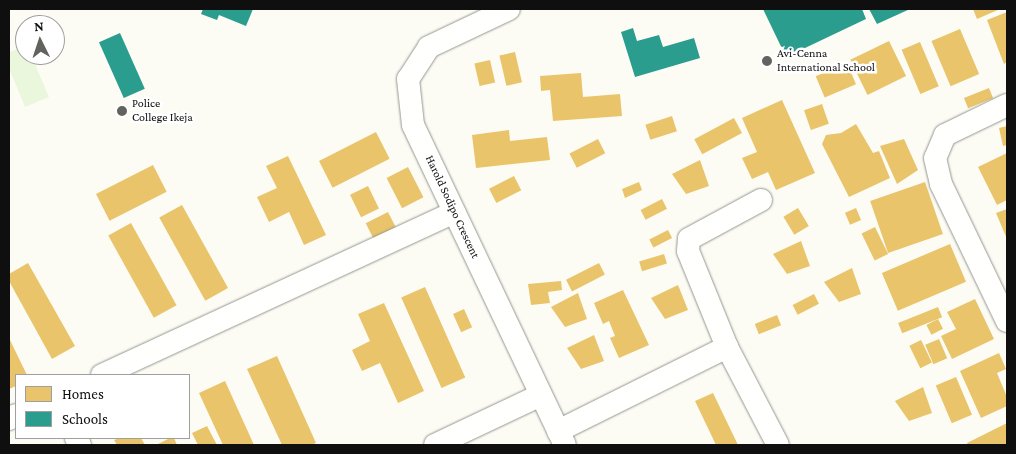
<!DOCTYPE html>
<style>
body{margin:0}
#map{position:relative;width:1016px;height:454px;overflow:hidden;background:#fcfcf4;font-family:"Crimson Pro",serif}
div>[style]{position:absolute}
.pitch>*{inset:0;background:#eaf7dd}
.homes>*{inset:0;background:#e9c46a;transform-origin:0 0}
.schools>*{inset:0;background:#2a9d8f;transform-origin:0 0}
.roads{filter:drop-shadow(0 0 1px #969692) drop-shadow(0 0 1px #969692)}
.minor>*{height:22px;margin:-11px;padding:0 11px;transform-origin:11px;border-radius:11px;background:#fffffd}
.dots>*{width:14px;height:14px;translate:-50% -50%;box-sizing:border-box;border:2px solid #fff;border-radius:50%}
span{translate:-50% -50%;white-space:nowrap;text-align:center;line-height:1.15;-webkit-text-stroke:5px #fff;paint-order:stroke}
.poi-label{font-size:12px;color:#0f0f0f}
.left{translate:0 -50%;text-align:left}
.street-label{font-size:12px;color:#0f0f0f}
.frame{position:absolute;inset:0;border:10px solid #0f0f0f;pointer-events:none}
.legend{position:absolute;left:15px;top:374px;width:175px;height:65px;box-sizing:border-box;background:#fff;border:1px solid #9f9f9f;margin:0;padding:6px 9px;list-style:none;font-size:15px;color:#0f0f0f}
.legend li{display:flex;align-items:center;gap:10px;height:25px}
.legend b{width:25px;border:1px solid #9f9f9f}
.north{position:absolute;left:15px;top:15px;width:50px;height:50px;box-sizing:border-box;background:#fff;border:1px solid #9f9f9f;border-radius:50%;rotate:356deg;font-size:14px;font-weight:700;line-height:20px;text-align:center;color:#0f0f0f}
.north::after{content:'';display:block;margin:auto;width:18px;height:22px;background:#62625f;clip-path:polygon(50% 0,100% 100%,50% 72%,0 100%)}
</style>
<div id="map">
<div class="pitch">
<i style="clip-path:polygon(25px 46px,25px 55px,31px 55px,49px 97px,25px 107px,9px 68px,9px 52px)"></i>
</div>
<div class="homes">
<i style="clip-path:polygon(973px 9px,1000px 9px,977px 19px)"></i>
<i style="clip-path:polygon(1007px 12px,1007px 62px,1004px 64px,987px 20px)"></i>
<i style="left:960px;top:29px;width:49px;height:31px;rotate:67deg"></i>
<i style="left:889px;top:41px;width:39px;height:43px;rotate:64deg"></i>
<i style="left:920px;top:42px;width:48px;height:20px;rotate:67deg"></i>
<i style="left:515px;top:52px;width:31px;height:16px;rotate:77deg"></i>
<i style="left:490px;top:60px;width:23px;height:16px;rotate:77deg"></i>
<i style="left:847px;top:63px;width:23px;height:34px;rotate:67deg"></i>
<i style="clip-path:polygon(581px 73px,583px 97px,620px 94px,622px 116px,553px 121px,550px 90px,541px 91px,540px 76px)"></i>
<i style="left:989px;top:88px;width:11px;height:27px;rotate:68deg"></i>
<i style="clip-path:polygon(782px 100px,815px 173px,776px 190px,768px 172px,752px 179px,742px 158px,757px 152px,742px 118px)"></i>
<i style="left:822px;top:104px;width:21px;height:19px;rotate:71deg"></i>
<i style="left:672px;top:116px;width:16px;height:28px;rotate:72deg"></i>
<i style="left:734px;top:118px;width:17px;height:45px;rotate:62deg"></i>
<i style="clip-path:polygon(856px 124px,873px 153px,879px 151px,890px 178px,849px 197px,822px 144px,826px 135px,841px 133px)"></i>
<i style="clip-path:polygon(1007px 126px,1007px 145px,1003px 146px,999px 128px)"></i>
<i style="clip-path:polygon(509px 130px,510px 141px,547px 137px,550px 160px,476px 168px,472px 135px)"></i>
<i style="left:376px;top:132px;width:30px;height:64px;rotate:63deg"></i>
<i style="left:598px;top:139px;width:16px;height:32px;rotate:63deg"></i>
<i style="clip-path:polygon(904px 139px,918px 170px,897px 184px,880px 146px)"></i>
<i style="clip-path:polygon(1007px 153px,1007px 200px,997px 205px,978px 167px)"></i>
<i style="clip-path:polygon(288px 156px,326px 235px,304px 245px,289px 212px,269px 222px,257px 197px,277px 188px,266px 166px)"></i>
<i style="clip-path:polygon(700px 160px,709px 186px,686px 194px,672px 174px)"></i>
<i style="left:153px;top:165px;width:30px;height:64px;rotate:63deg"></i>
<i style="left:408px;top:167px;width:34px;height:24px;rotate:63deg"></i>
<i style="left:514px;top:176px;width:16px;height:28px;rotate:63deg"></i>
<i style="clip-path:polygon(639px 182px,642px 190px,625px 198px,622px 189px)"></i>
<i style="left:925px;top:182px;width:55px;height:58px;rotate:71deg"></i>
<i style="left:368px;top:186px;width:25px;height:20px;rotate:64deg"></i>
<i style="left:662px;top:199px;width:11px;height:24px;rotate:63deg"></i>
<i style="left:182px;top:205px;width:95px;height:26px;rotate:61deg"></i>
<i style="left:798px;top:208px;width:21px;height:17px;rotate:59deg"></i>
<i style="left:856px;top:208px;width:13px;height:12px;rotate:67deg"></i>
<i style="clip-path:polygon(1007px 209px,1007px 239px,996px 213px)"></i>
<i style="left:388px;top:212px;width:18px;height:25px;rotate:63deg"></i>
<i style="left:131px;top:223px;width:94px;height:26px;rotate:61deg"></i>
<i style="left:875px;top:227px;width:30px;height:15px;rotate:64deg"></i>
<i style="left:668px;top:230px;width:9px;height:21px;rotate:63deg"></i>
<i style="clip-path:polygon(801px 241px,810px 266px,787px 274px,773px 254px)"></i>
<i style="left:950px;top:244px;width:41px;height:74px;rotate:67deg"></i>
<i style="left:664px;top:254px;width:10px;height:26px;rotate:73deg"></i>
<i style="clip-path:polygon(28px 263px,75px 346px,52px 359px,9px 281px,9px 274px)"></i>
<i style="left:599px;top:263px;width:13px;height:37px;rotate:63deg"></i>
<i style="clip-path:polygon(852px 268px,861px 294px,839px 302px,824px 282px)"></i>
<i style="clip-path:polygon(561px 281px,562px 290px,548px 292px,550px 303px,531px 305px,528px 284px)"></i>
<i style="clip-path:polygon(678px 285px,688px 310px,665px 319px,651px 298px)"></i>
<i style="left:425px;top:287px;width:99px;height:26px;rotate:66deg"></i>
<i style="clip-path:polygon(623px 290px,649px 345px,619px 358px,610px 338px,615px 336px,609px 321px,603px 324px,594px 303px)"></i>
<i style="clip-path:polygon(578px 293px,587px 319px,565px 327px,551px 307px)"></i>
<i style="left:814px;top:294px;width:11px;height:24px;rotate:63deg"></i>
<i style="clip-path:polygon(975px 299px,994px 339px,952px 359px,941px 336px,956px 329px,947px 312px)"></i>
<i style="clip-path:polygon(384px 303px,424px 391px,398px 403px,380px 363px,362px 371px,352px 350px,370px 341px,358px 314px)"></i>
<i style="left:938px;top:307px;width:11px;height:43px;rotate:68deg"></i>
<i style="left:464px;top:309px;width:20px;height:12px;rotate:66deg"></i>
<i style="left:777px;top:315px;width:11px;height:24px;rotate:68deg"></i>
<i style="left:938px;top:319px;width:11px;height:13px;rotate:63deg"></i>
<i style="clip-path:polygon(594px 335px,604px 361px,581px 369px,567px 348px)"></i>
<i style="clip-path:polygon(9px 338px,27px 375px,16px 375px,16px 386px,9px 389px)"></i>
<i style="left:939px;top:339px;width:21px;height:15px;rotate:67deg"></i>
<i style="left:921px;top:340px;width:25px;height:13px;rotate:64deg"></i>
<i style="clip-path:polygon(999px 353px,1006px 369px,997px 373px,1007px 397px,1007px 406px,981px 418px,960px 371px)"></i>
<i style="clip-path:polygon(277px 356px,316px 443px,311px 445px,282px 445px,247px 369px)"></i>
<i style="left:956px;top:377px;width:41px;height:22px;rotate:67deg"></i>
<i style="clip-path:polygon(225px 381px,254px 445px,223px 445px,199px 393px)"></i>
<i style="clip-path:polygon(923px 387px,932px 413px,909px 421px,895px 401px)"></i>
<i style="clip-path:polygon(713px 393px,738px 445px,716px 445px,695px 401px)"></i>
<i style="clip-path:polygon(1007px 423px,1007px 445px,968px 445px,967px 443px)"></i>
<i style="clip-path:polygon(207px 426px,217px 445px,198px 445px,192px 433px)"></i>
<i style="clip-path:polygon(120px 438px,141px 438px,145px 445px,117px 445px,114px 440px)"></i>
<i style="clip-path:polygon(170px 438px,174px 438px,177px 445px,156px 445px)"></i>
</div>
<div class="schools">
<i style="clip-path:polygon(203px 9px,253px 9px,246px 26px,219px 15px,217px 20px,201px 14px)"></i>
<i style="clip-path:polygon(763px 9px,862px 9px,866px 19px,786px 57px)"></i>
<i style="clip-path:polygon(869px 9px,910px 9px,877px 24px)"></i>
<i style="clip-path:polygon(633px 28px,637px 41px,659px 35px,663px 47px,694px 38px,700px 58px,635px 77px,621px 32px)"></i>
<i style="left:120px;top:33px;width:61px;height:23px;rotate:66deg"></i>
</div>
<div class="roads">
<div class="minor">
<i style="left:509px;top:9px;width:89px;rotate:154.6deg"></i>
<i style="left:429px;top:47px;width:38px;rotate:123deg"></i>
<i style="left:408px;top:79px;width:46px;rotate:83.8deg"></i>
<i style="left:413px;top:125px;width:354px;rotate:64.6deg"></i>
<i style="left:1007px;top:105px;width:69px;rotate:154.2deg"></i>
<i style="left:945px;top:135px;width:25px;rotate:113deg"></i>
<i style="left:935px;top:158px;width:27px;rotate:77deg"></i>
<i style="left:941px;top:184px;width:152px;rotate:64.3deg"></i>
<i style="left:761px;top:200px;width:82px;rotate:151.6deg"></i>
<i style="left:689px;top:239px;width:12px;rotate:95deg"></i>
<i style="left:688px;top:251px;width:104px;rotate:67.9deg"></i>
<i style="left:727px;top:347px;width:110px;rotate:62.5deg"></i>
<i style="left:102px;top:375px;width:388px;rotate:-24.8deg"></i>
<i style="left:9px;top:419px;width:8px;rotate:-30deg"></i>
<i style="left:558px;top:431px;width:189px;rotate:-26.4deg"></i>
<i style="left:76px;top:438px;width:8px;rotate:60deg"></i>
<i style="left:435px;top:445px;width:117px;rotate:-25.3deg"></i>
</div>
</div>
<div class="dots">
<i style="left:767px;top:61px;background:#62625f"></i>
<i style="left:122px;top:111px;background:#62625f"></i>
</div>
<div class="poi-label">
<span class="left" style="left:777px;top:61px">Avi-Cenna<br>International School</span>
<span class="left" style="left:132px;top:111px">Police<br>College Ikeja</span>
</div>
<div class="street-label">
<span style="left:452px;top:207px;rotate:65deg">Harold Sodipo Crescent</span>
</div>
<div class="frame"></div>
<ul class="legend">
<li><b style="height:14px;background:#e9c46a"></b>Homes</li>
<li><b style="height:14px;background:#2a9d8f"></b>Schools</li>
</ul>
<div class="north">N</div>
</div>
